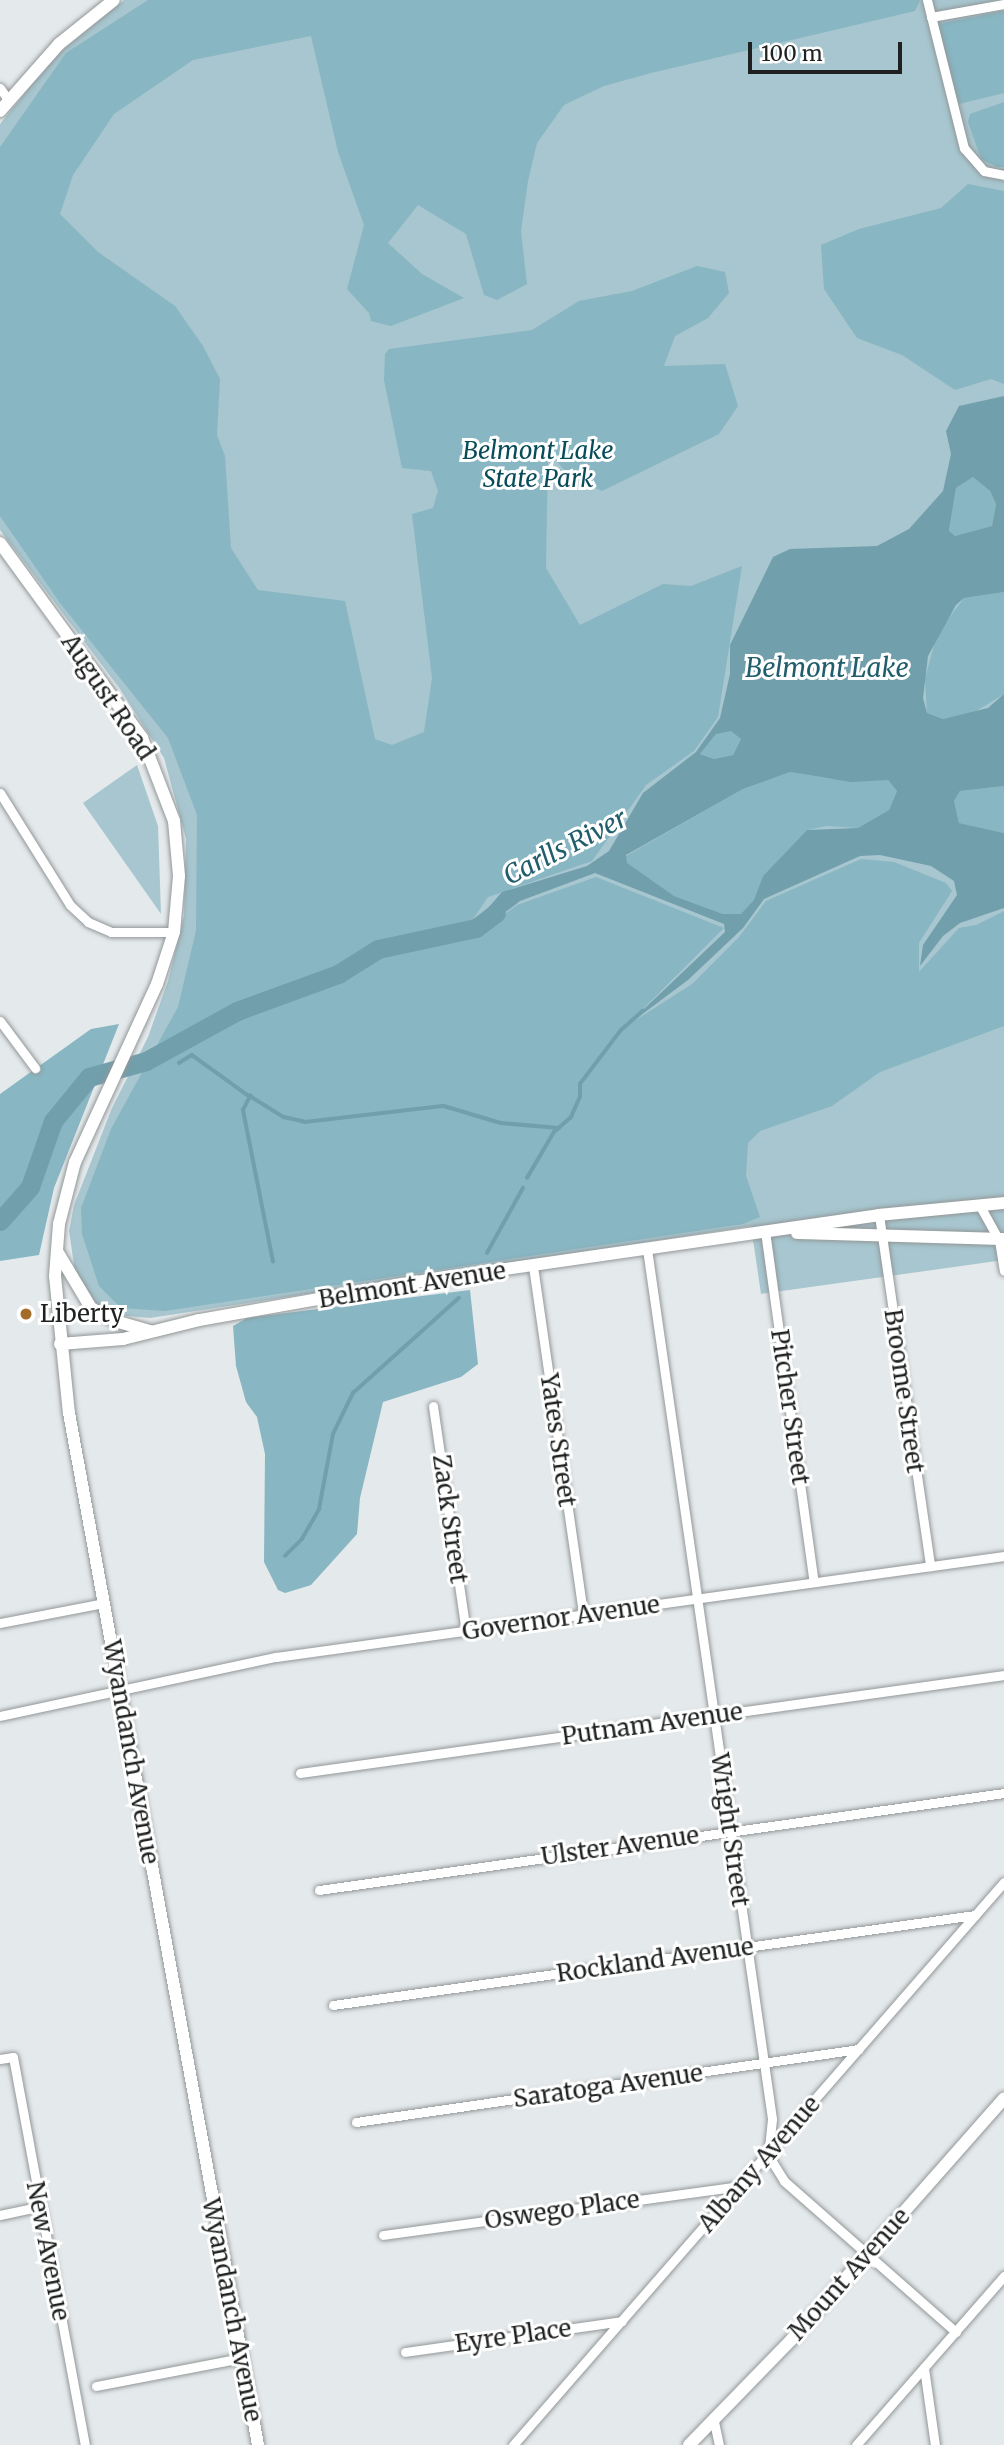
<!DOCTYPE html>
<style>
body{margin:0}
#map{position:relative;width:1004px;height:2445px;overflow:hidden;background:#e4e9eb;font-family:Merriweather,serif}
div>[style]{position:absolute}
.green>*{inset:0;background:#a7c6cf}
.forest>*{inset:0;background:#88b6c2}
.water>*{inset:0;background:#729fac}
.stream>*{height:3.5px;margin:-1.75px;padding:0 1.75px;transform-origin:1.75px;border-radius:1.75px;background:#729fac}
.river>*{height:19px;margin:-9.5px;padding:0 9.5px;transform-origin:9.5px;border-radius:9.5px;background:#729fac}
.roads{filter:drop-shadow(0 0 2px #929798) drop-shadow(0 0 2px #929798)}
.street>*{height:9px;margin:-4.5px;padding:0 4.5px;transform-origin:4.5px;border-radius:4.5px;background:#fff}
.secondary>*{height:12px;margin:-6px;padding:0 6px;transform-origin:6px;border-radius:6px;background:#fff}
.dots>*{width:19px;height:19px;translate:-50% -50%;box-sizing:border-box;border:4px solid #fff;border-radius:50%}
span{translate:-50% -50%;white-space:nowrap;text-align:center;line-height:1.15;-webkit-text-stroke:6px #fff;paint-order:stroke}
.park-label{font-size:24px;color:#084c5a;font-style:italic}
.street-label{font-size:24px;color:#1f2121}
.poi-label{font-size:24px;color:#1f2121}
.left{translate:0 -50%;text-align:left}
.water-label{font-size:26px;color:#215e6c;font-style:italic}
.scale{position:absolute;left:748px;top:42px;width:154px;height:32px;box-sizing:border-box;border:4px solid #1f2121;border-top:0;padding-left:9px;font-size:21px;line-height:24px;white-space:nowrap;color:#1f2121;-webkit-text-stroke:5px #fff;paint-order:stroke}
</style>
<div id="map">
<div class="green">
<i style="clip-path:polygon(124px 0,1004px 0,1004px 1260px,761px 1294px,751px 1226px,150px 1318px,117px 1315px,94px 1302px,76px 1278px,69px 1231px,74px 1205px,112px 1108px,148px 1037px,168px 981px,184px 916px,186px 839px,164px 758px,120px 689px,0 530px,0 124px,53px 58px)"></i>
<i style="clip-path:polygon(137px 765px,158px 826px,161px 914px,83px 803px)"></i>
</div>
<div class="forest">
<i style="clip-path:polygon(148px 0,920px 0,915px 11px,651px 73px,604px 86px,564px 105px,537px 143px,528px 181px,521px 231px,527px 284px,497px 300px,484px 295px,466px 234px,418px 205px,388px 243px,422px 274px,464px 298px,391px 326px,371px 321px,369px 313px,347px 289px,364px 225px,338px 152px,311px 36px,193px 60px,114px 114px,73px 175px,60px 214px,98px 252px,175px 306px,203px 346px,220px 379px,217px 435px,225px 456px,231px 548px,258px 590px,345px 601px,375px 739px,392px 745px,424px 732px,432px 678px,412px 514px,433px 508px,438px 491px,431px 471px,402px 468px,384px 380px,385px 354px,389px 349px,532px 330px,579px 301px,632px 291px,697px 266px,725px 272px,729px 293px,708px 318px,675px 336px,664px 366px,725px 364px,738px 406px,719px 434px,602px 491px,571px 478px,548px 451px,546px 568px,580px 625px,663px 584px,691px 586px,742px 566px,718px 717px,694px 751px,646px 785px,592px 861px,488px 897px,467px 928px,472px 939px,517px 905px,596px 877px,724px 928px,625px 1027px,692px 984px,739px 937px,766px 901px,861px 859px,894px 862px,946px 883px,952px 891px,919px 943px,919px 972px,959px 928px,976px 925px,1004px 911px,1004px 1026px,880px 1072px,832px 1106px,760px 1131px,748px 1143px,746px 1176px,760px 1217px,743px 1224px,165px 1311px,121px 1308px,99px 1286px,82px 1234px,81px 1208px,111px 1129px,178px 1007px,196px 931px,197px 815px,168px 738px,60px 603px,0 516px,0 147px,66px 53px)"></i>
<i style="clip-path:polygon(1004px 11px,1004px 93px,959px 104px,938px 24px)"></i>
<i style="clip-path:polygon(1004px 102px,1004px 167px,997px 167px,981px 159px,968px 122px,970px 114px)"></i>
<i style="clip-path:polygon(968px 184px,1004px 191px,1004px 384px,991px 379px,955px 390px,902px 355px,857px 338px,824px 289px,821px 245px,859px 229px,941px 208px)"></i>
<i style="clip-path:polygon(973px 477px,990px 491px,996px 504px,992px 526px,955px 536px,949px 532px,956px 488px)"></i>
<i style="clip-path:polygon(1004px 592px,1004px 694px,973px 713px,943px 719px,927px 713px,925px 679px,937px 634px,964px 598px)"></i>
<i style="clip-path:polygon(731px 730px,741px 739px,733px 755px,714px 759px,700px 754px,716px 734px)"></i>
<i style="clip-path:polygon(790px 772px,831px 779px,888px 780px,897px 791px,889px 810px,858px 828px,827px 826px,807px 830px,763px 876px,754px 901px,742px 914px,723px 914px,674px 896px,649px 883px,627px 863px,626px 856px,743px 789px)"></i>
<i style="clip-path:polygon(1004px 786px,1004px 833px,959px 823px,954px 801px,960px 791px)"></i>
<i style="clip-path:polygon(119px 1024px,54px 1188px,39px 1255px,0 1261px,0 1094px,91px 1029px)"></i>
<i style="clip-path:polygon(470px 1290px,478px 1364px,461px 1377px,383px 1402px,360px 1498px,357px 1534px,311px 1585px,285px 1593px,278px 1590px,264px 1562px,265px 1454px,257px 1417px,246px 1402px,236px 1366px,233px 1326px,247px 1318px)"></i>
</div>
<div class="water">
<i style="clip-path:polygon(evenodd,1004px 396px,1004px 592px,964px 598px,956px 605px,928px 656px,923px 698px,927px 713px,943px 719px,988px 708px,1004px 694px,1004px 786px,960px 791px,954px 801px,959px 823px,1004px 833px,1004px 908px,960px 923px,943px 936px,920px 966px,923px 945px,957px 895px,954px 881px,931px 866px,880px 855px,860px 856px,764px 899px,743px 928px,688px 980px,625px 1027px,725px 932px,724px 924px,595px 873px,520px 901px,478px 933px,475px 923px,502px 892px,587px 866px,609px 851px,643px 793px,696px 752px,720px 718px,730px 674px,730px 645px,773px 557px,790px 549px,877px 546px,909px 529px,943px 491px,951px 454px,946px 431px,959px 406px,1004px 396px,973px 477px,990px 491px,996px 504px,992px 526px,955px 536px,949px 531px,956px 488px,973px 477px,1004px 396px,731px 731px,741px 739px,733px 755px,714px 759px,700px 754px,716px 734px,731px 731px,1004px 396px,790px 772px,851px 782px,888px 780px,897px 791px,889px 810px,858px 828px,807px 830px,763px 876px,754px 900px,741px 914px,723px 914px,674px 896px,627px 863px,626px 855px,743px 789px,790px 772px)"></i>
</div>
<div class="stream">
<i style="left:179px;top:1063px;width:15px;rotate:-32deg"></i>
<i style="left:192px;top:1055px;width:70px;rotate:35.7deg"></i>
<i style="left:527px;top:1178px;width:53px;rotate:-59.6deg"></i>
<i style="left:554px;top:1132px;width:23px;rotate:-41deg"></i>
<i style="left:571px;top:1117px;width:22px;rotate:-66deg"></i>
<i style="left:580px;top:1097px;width:13px;rotate:-90deg"></i>
<i style="left:580px;top:1084px;width:68px;rotate:-52.8deg"></i>
<i style="left:621px;top:1030px;width:29px;rotate:-41deg"></i>
<i style="left:487px;top:1253px;width:74px;rotate:-61deg"></i>
<i style="left:273px;top:1262px;width:155px;rotate:-101.2deg"></i>
<i style="left:243px;top:1110px;width:16px;rotate:-63deg"></i>
<i style="left:250px;top:1096px;width:40px;rotate:32deg"></i>
<i style="left:284px;top:1117px;width:22px;rotate:13deg"></i>
<i style="left:305px;top:1122px;width:140px;rotate:-6.6deg"></i>
<i style="left:444px;top:1106px;width:59px;rotate:16.6deg"></i>
<i style="left:501px;top:1123px;width:58px;rotate:4.9deg"></i>
<i style="left:285px;top:1556px;width:24px;rotate:-45deg"></i>
<i style="left:302px;top:1539px;width:34px;rotate:-60deg"></i>
<i style="left:319px;top:1509px;width:76px;rotate:-79.4deg"></i>
<i style="left:333px;top:1434px;width:46px;rotate:-64deg"></i>
<i style="left:353px;top:1393px;width:142px;rotate:-41.9deg"></i>
</div>
<div class="river">
<i style="left:0;top:1221px;width:45px;rotate:-48.6deg"></i>
<i style="left:30px;top:1187px;width:70px;rotate:-70.8deg"></i>
<i style="left:53px;top:1121px;width:57px;rotate:-50.7deg"></i>
<i style="left:89px;top:1077px;width:59px;rotate:-15.7deg"></i>
<i style="left:146px;top:1061px;width:104px;rotate:-28.8deg"></i>
<i style="left:237px;top:1011px;width:108px;rotate:-20.1deg"></i>
<i style="left:338px;top:974px;width:47px;rotate:-32deg"></i>
<i style="left:378px;top:949px;width:100px;rotate:-12.1deg"></i>
<i style="left:476px;top:928px;width:25px;rotate:-37deg"></i>
</div>
<div class="roads">
<div class="street">
<i style="left:927px;top:0;width:153px;rotate:76deg"></i>
<i style="left:964px;top:148px;width:30px;rotate:49deg"></i>
<i style="left:984px;top:171px;width:20px;rotate:11deg"></i>
<i style="left:931px;top:17px;width:74px;rotate:-10.1deg"></i>
<i style="left:0;top:88px;width:12px;rotate:55deg"></i>
<i style="left:0;top:793px;width:132px;rotate:58deg"></i>
<i style="left:70px;top:905px;width:25px;rotate:43deg"></i>
<i style="left:88px;top:922px;width:25px;rotate:23deg"></i>
<i style="left:111px;top:932px;width:63px"></i>
<i style="left:0;top:1021px;width:59px;rotate:53.3deg"></i>
<i style="left:980px;top:1206px;width:39px;rotate:61deg"></i>
<i style="left:999px;top:1240px;width:31px;rotate:81deg"></i>
<i style="left:879px;top:1215px;width:355px;rotate:81.7deg"></i>
<i style="left:765px;top:1231px;width:354px;rotate:82.1deg"></i>
<i style="left:647px;top:1249px;width:879px;rotate:81.82deg"></i>
<i style="left:772px;top:2119px;width:36px;rotate:96deg"></i>
<i style="left:768px;top:2155px;width:31px;rotate:58deg"></i>
<i style="left:784px;top:2181px;width:229px;rotate:41.3deg"></i>
<i style="left:533px;top:1266px;width:352px;rotate:81.8deg"></i>
<i style="left:433px;top:1406px;width:227px;rotate:81.7deg"></i>
<i style="left:0;top:1623px;width:106px;rotate:-10.9deg"></i>
<i style="left:0;top:1716px;width:282px;rotate:-12.1deg"></i>
<i style="left:276px;top:1657px;width:735px;rotate:-7.9deg"></i>
<i style="left:300px;top:1773px;width:711px;rotate:-7.92deg"></i>
<i style="left:319px;top:1890px;width:692px;rotate:-8.06deg"></i>
<i style="left:333px;top:2005px;width:648px;rotate:-7.98deg"></i>
<i style="left:0;top:2059px;width:13px;rotate:-9deg"></i>
<i style="left:13px;top:2057px;width:395px;rotate:79.5deg"></i>
<i style="left:356px;top:2122px;width:508px;rotate:-8.26deg"></i>
<i style="left:0;top:2215px;width:40px;rotate:-12deg"></i>
<i style="left:383px;top:2235px;width:360px;rotate:-7.8deg"></i>
<i style="left:405px;top:2352px;width:219px;rotate:-8.1deg"></i>
<i style="left:924px;top:2368px;width:78px;rotate:81.9deg"></i>
<i style="left:96px;top:2386px;width:149px;rotate:-10.9deg"></i>
<i style="left:713px;top:2417px;width:29px;rotate:78deg"></i>
<i style="left:513px;top:2445px;width:747px;rotate:-48.91deg"></i>
<i style="left:856px;top:2445px;width:225px;rotate:-48.8deg"></i>
</div>
<div class="secondary">
<i style="left:0;top:111px;width:89px;rotate:-48.6deg"></i>
<i style="left:59px;top:44px;width:70px;rotate:-38.7deg"></i>
<i style="left:0;top:543px;width:241px;rotate:53.9deg"></i>
<i style="left:142px;top:738px;width:89px;rotate:68.9deg"></i>
<i style="left:174px;top:821px;width:55px;rotate:84.8deg"></i>
<i style="left:179px;top:876px;width:56px;rotate:95.1deg"></i>
<i style="left:174px;top:932px;width:55px;rotate:108.1deg"></i>
<i style="left:157px;top:984px;width:196px;rotate:114.7deg"></i>
<i style="left:75px;top:1162px;width:64px;rotate:104.5deg"></i>
<i style="left:59px;top:1224px;width:52px;rotate:94.4deg"></i>
<i style="left:55px;top:1276px;width:138px;rotate:84.2deg"></i>
<i style="left:69px;top:1413px;width:1049px;rotate:79.62deg"></i>
<i style="left:797px;top:1233px;width:207px;rotate:1.7deg"></i>
<i style="left:57px;top:1251px;width:66px;rotate:59.2deg"></i>
<i style="left:91px;top:1308px;width:27px;rotate:28deg"></i>
<i style="left:115px;top:1321px;width:37px;rotate:16deg"></i>
<i style="left:60px;top:1344px;width:63px;rotate:-4.5deg"></i>
<i style="left:123px;top:1339px;width:78px;rotate:-14deg"></i>
<i style="left:199px;top:1320px;width:219px;rotate:-10deg"></i>
<i style="left:415px;top:1282px;width:469px;rotate:-8.2deg"></i>
<i style="left:879px;top:1215px;width:126px;rotate:-5.5deg"></i>
<i style="left:689px;top:2445px;width:146px;rotate:-45.8deg"></i>
<i style="left:791px;top:2340px;width:322px;rotate:-48.6deg"></i>
</div>
</div>
<div class="dots">
<i style="left:26px;top:1314px;background:#a46b29"></i>
</div>
<div class="park-label">
<span style="left:538px;top:465px">Belmont Lake<br>State Park</span>
</div>
<div class="street-label">
<span style="left:108px;top:697px;rotate:56deg">August Road</span>
<span style="left:412px;top:1285px;rotate:-9deg">Belmont Avenue</span>
<span style="left:904px;top:1391px;rotate:82deg">Broome Street</span>
<span style="left:790px;top:1407px;rotate:82deg">Pitcher Street</span>
<span style="left:558px;top:1440px;rotate:82deg">Yates Street</span>
<span style="left:450px;top:1519px;rotate:82deg">Zack Street</span>
<span style="left:561px;top:1618px;rotate:-8deg">Governor Avenue</span>
<span style="left:652px;top:1724px;rotate:-8deg">Putnam Avenue</span>
<span style="left:131px;top:1752px;rotate:80deg">Wyandanch Avenue</span>
<span style="left:730px;top:1830px;rotate:82deg">Wright Street</span>
<span style="left:620px;top:1846px;rotate:-8deg">Ulster Avenue</span>
<span style="left:655px;top:1960px;rotate:-8deg">Rockland Avenue</span>
<span style="left:608px;top:2086px;rotate:-8deg">Saratoga Avenue</span>
<span style="left:759px;top:2164px;rotate:-49deg">Albany Avenue</span>
<span style="left:562px;top:2210px;rotate:-8deg">Oswego Place</span>
<span style="left:48px;top:2251px;rotate:79deg">New Avenue</span>
<span style="left:849px;top:2274px;rotate:-48deg">Mount Avenue</span>
<span style="left:232px;top:2310px;rotate:79deg">Wyandanch Avenue</span>
<span style="left:513px;top:2336px;rotate:-8deg">Eyre Place</span>
</div>
<div class="poi-label">
<span class="left" style="left:40px;top:1314px">Liberty</span>
</div>
<div class="water-label">
<span style="left:827px;top:668px">Belmont Lake</span>
<span style="left:565px;top:847px;rotate:-27deg">Carlls River</span>
</div>
<div class="scale">100 m</div>
</div>
